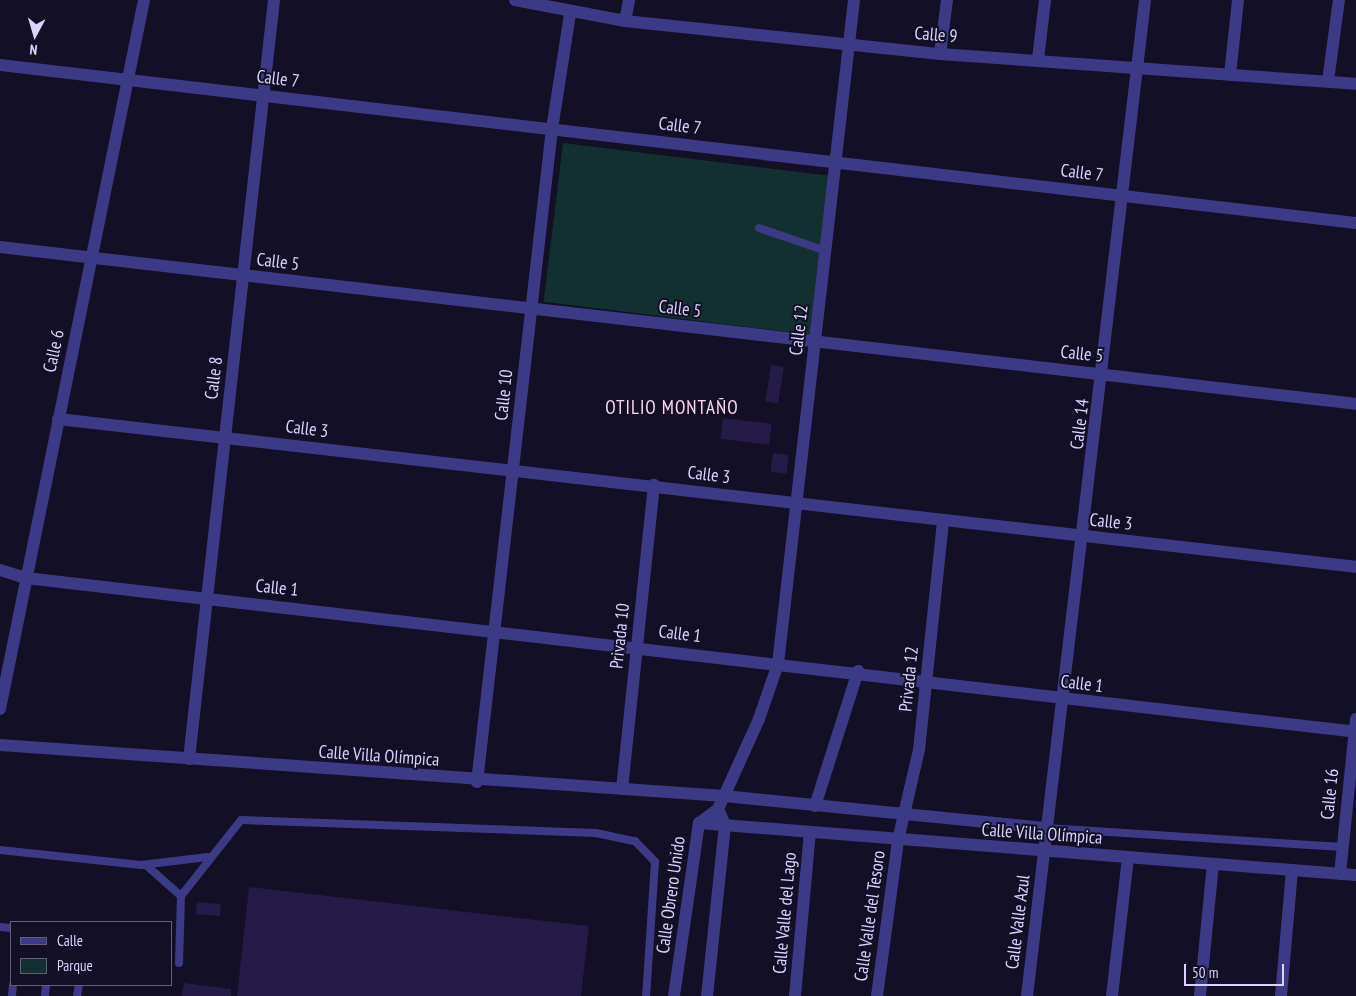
<!DOCTYPE html>
<meta charset="utf-8">
<style>
body{margin:0}
#map{position:relative;width:1356px;height:996px;overflow:hidden;background:#130f26;font-family:"PT Sans Narrow",sans-serif}
div>[style]{position:absolute}
.green>*{inset:0;background:#12302f;transform-origin:0 0}
.building>*{inset:0;background:#241b47;transform-origin:0 0}
.service>*{height:8px;margin:-4px;padding:0 4px;transform-origin:4px;border-radius:4px;background:#3d3a85}
.minor>*{height:12px;margin:-6px;padding:0 6px;transform-origin:6px;border-radius:6px;background:#3d3a85}
.tertiary>*{height:12px;margin:-6px;padding:0 6px;transform-origin:6px;border-radius:6px;background:#3d3a85}
span{translate:-50% -50%;white-space:nowrap;text-align:center;line-height:1.15;-webkit-text-stroke:4px #130f26;paint-order:stroke}
.street-label{font-size:18px;color:#d9d4ff}
.neighbourhood-label{font-size:19px;color:#ffd6f0;letter-spacing:1px}
.legend{position:absolute;left:10px;top:921px;width:162px;height:65px;box-sizing:border-box;background:#130f26;border:1px solid #625e7d;margin:0;padding:6px 9px;list-style:none;font-size:15px;color:#d9d4ff}
.legend li{display:flex;align-items:center;gap:10px;height:25px}
.legend b{width:25px;border:1px solid #625e7d}
.north{position:absolute;left:10px;top:10px;width:50px;height:50px;-webkit-text-stroke:4px #130f26;paint-order:stroke;rotate:186deg;font-size:14px;font-weight:700;line-height:20px;text-align:center;color:#d9d4ff}
.north::after{content:'';display:block;margin:auto;width:18px;height:22px;background:#d9d4ff;clip-path:polygon(50% 0,100% 100%,50% 72%,0 100%)}
.scale{position:absolute;left:1184px;top:964px;width:100px;height:22px;box-sizing:border-box;border:2px solid #d9d4ff;border-top:0;padding-left:6px;font-size:15px;line-height:18px;white-space:nowrap;color:#d9d4ff;-webkit-text-stroke:4px #130f26;paint-order:stroke}
</style>
<div id="map">
<div class="green">
<i style="left:563px;top:143px;width:269px;height:160px;rotate:7deg"></i>
</div>
<div class="building">
<i style="left:771px;top:365px;width:13px;height:37px;rotate:9deg"></i>
<i style="left:723px;top:418px;width:49px;height:21px;rotate:7deg"></i>
<i style="left:773px;top:453px;width:16px;height:19px;rotate:7deg"></i>
<i style="clip-path:polygon(249px 887px,589px 926px,581px 996px,237px 996px)"></i>
<i style="left:197px;top:902px;width:24px;height:12px;rotate:5deg"></i>
<i style="clip-path:polygon(184px 983px,231px 989px,231px 996px,182px 996px)"></i>
</div>
<div class="service">
<i style="left:759px;top:228px;width:71px;rotate:18.9deg"></i>
<i style="left:1047px;top:828px;width:296px;rotate:3.7deg"></i>
<i style="left:0;top:850px;width:142px;rotate:6.1deg"></i>
<i style="left:141px;top:865px;width:67px;rotate:-6.8deg"></i>
<i style="left:146px;top:865px;width:47px;rotate:41.5deg"></i>
<i style="left:0;top:927px;width:11px;rotate:5deg"></i>
<i style="left:179px;top:963px;width:67px;rotate:-88.3deg"></i>
<i style="left:181px;top:896px;width:97px;rotate:-51.7deg"></i>
<i style="left:241px;top:820px;width:355px;rotate:2.1deg"></i>
<i style="left:596px;top:833px;width:40px;rotate:12deg"></i>
<i style="left:635px;top:841px;width:29px;rotate:46deg"></i>
<i style="left:655px;top:862px;width:134px;rotate:93.8deg"></i>
<i style="left:12px;top:996px;width:11px;rotate:-85deg"></i>
<i style="left:45px;top:996px;width:11px;rotate:-85deg"></i>
<i style="left:77px;top:996px;width:11px;rotate:-80deg"></i>
</div>
<div class="minor">
<i style="left:515px;top:0;width:112px;rotate:10.8deg"></i>
<i style="left:625px;top:21px;width:317px;rotate:6deg"></i>
<i style="left:940px;top:54px;width:417px;rotate:4.1deg"></i>
<i style="left:854px;top:0;width:668px;rotate:96.53deg"></i>
<i style="left:778px;top:664px;width:58px;rotate:109.1deg"></i>
<i style="left:759px;top:719px;width:85px;rotate:114.4deg"></i>
<i style="left:724px;top:796px;width:325px;rotate:5.7deg"></i>
<i style="left:625px;top:21px;width:21px;rotate:-79deg"></i>
<i style="left:940px;top:54px;width:54px;rotate:-82.6deg"></i>
<i style="left:1038px;top:59px;width:59px;rotate:-83.2deg"></i>
<i style="left:0;top:65px;width:1365px;rotate:6.65deg"></i>
<i style="left:1230px;top:75px;width:75px;rotate:-83.9deg"></i>
<i style="left:1328px;top:81px;width:82px;rotate:-82.3deg"></i>
<i style="left:0;top:247px;width:1365px;rotate:6.6deg"></i>
<i style="left:58px;top:419px;width:1306px;rotate:6.5deg"></i>
<i style="left:0;top:570px;width:27px;rotate:17deg"></i>
<i style="left:26px;top:578px;width:1339px;rotate:6.6deg"></i>
<i style="left:0;top:709px;width:723px;rotate:-78.52deg"></i>
<i style="left:189px;top:759px;width:764px;rotate:-83.61deg"></i>
<i style="left:477px;top:782px;width:657px;rotate:-83.45deg"></i>
<i style="left:552px;top:129px;width:116px;rotate:-81.1deg"></i>
<i style="left:622px;top:789px;width:306px;rotate:-84deg"></i>
<i style="left:815px;top:806px;width:142px;rotate:-72.3deg"></i>
<i style="left:1340px;top:874px;width:156px;rotate:-84.1deg"></i>
<i style="left:795px;top:996px;width:165px;rotate:-84.8deg"></i>
<i style="left:877px;top:996px;width:157px;rotate:-82.3deg"></i>
<i style="left:898px;top:840px;width:92px;rotate:-76.9deg"></i>
<i style="left:919px;top:750px;width:231px;rotate:-84deg"></i>
<i style="left:1027px;top:996px;width:1003px;rotate:-83.24deg"></i>
<i style="left:1112px;top:996px;width:139px;rotate:-83.4deg"></i>
<i style="left:1200px;top:996px;width:133px;rotate:-84.4deg"></i>
<i style="left:1281px;top:996px;width:125px;rotate:-85deg"></i>
</div>
<div class="tertiary">
<i style="left:0;top:745px;width:726px;rotate:4.03deg"></i>
<i style="left:724px;top:796px;width:14px;rotate:115deg"></i>
<i style="left:718px;top:809px;width:17px;rotate:66deg"></i>
<i style="left:725px;top:825px;width:172px;rotate:96deg"></i>
<i style="left:699px;top:823px;width:659px;rotate:4.53deg"></i>
<i style="left:674px;top:996px;width:175px;rotate:-81.8deg"></i>
<i style="left:699px;top:823px;width:24px;rotate:-36deg"></i>
</div>
<div class="street-label">
<span style="left:936px;top:35px;rotate:5deg">Calle 9</span>
<span style="left:278px;top:79px;rotate:7deg">Calle 7</span>
<span style="left:680px;top:126px;rotate:7deg">Calle 7</span>
<span style="left:1082px;top:173px;rotate:7deg">Calle 7</span>
<span style="left:278px;top:262px;rotate:7deg">Calle 5</span>
<span style="left:680px;top:309px;rotate:7deg">Calle 5</span>
<span style="left:799px;top:330px;rotate:-83deg">Calle 12</span>
<span style="left:54px;top:351px;rotate:-78deg">Calle 6</span>
<span style="left:1082px;top:354px;rotate:6deg">Calle 5</span>
<span style="left:214px;top:378px;rotate:-83deg">Calle 8</span>
<span style="left:504px;top:395px;rotate:-84deg">Calle 10</span>
<span style="left:1080px;top:424px;rotate:-83deg">Calle 14</span>
<span style="left:307px;top:429px;rotate:7deg">Calle 3</span>
<span style="left:709px;top:475px;rotate:7deg">Calle 3</span>
<span style="left:1111px;top:522px;rotate:6deg">Calle 3</span>
<span style="left:277px;top:588px;rotate:6deg">Calle 1</span>
<span style="left:680px;top:634px;rotate:7deg">Calle 1</span>
<span style="left:620px;top:636px;rotate:-84deg">Privada 10</span>
<span style="left:909px;top:679px;rotate:-84deg">Privada 12</span>
<span style="left:1082px;top:684px;rotate:7deg">Calle 1</span>
<span style="left:379px;top:756px;rotate:4deg">Calle Villa Olímpica</span>
<span style="left:1330px;top:794px;rotate:-84deg">Calle 16</span>
<span style="left:1042px;top:834px;rotate:4deg">Calle Villa Olímpica</span>
<span style="left:671px;top:895px;rotate:-82deg">Calle Obrero Unido</span>
<span style="left:785px;top:913px;rotate:-85deg">Calle Valle del Lago</span>
<span style="left:870px;top:916px;rotate:-82deg">Calle Valle del Tesoro</span>
<span style="left:1018px;top:922px;rotate:-83deg">Calle Valle Azul</span>
</div>
<div class="neighbourhood-label">
<span style="left:672px;top:408px">OTILIO MONTAÑO</span>
</div>
<ul class="legend">
<li><b style="height:6px;background:#3d3a85"></b>Calle</li>
<li><b style="height:14px;background:#12302f"></b>Parque</li>
</ul>
<div class="north">N</div>
<div class="scale">50 m</div>
</div>
